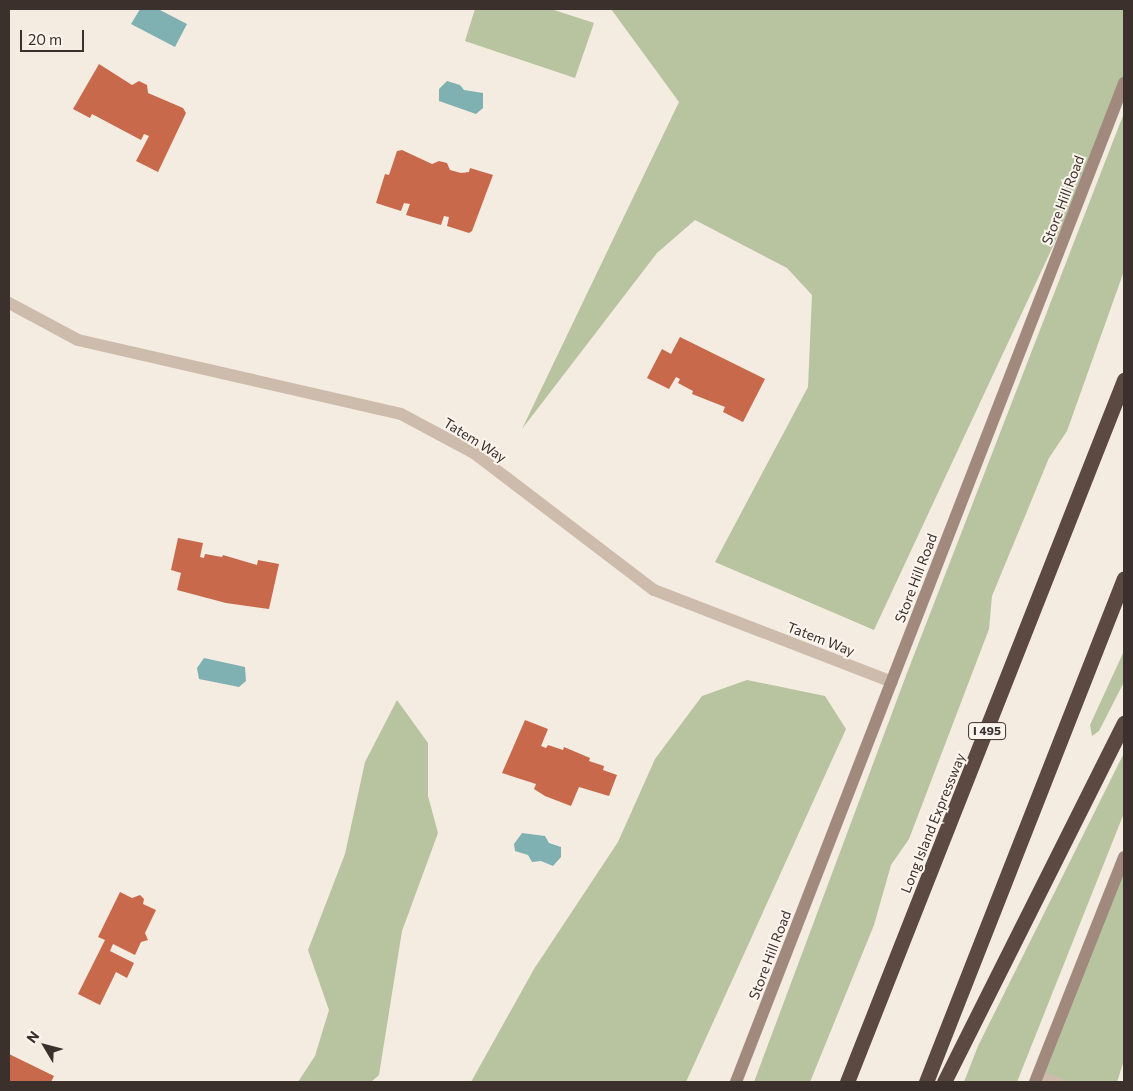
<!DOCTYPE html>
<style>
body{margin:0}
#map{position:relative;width:1133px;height:1091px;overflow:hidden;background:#f4ebe1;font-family:Commissioner,sans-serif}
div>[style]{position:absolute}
.green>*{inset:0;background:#b8c4a0}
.water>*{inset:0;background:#7fb0b2}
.building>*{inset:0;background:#c8694b}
.service>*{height:9px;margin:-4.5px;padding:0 4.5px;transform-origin:4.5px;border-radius:4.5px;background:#cdbbac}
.minor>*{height:12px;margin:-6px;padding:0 6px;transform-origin:6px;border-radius:6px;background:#cdbbac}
.secondary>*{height:12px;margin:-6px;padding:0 6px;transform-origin:6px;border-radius:6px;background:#a18a7d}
.motorway>*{height:15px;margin:-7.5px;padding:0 7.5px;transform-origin:7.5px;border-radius:7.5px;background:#5c4a42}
span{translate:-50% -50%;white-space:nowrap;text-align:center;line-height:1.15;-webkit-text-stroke:4px #fbf5ee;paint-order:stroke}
.shield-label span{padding:1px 4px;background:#fbf5ee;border:1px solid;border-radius:4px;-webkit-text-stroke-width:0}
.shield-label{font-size:12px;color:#3b302b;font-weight:700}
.street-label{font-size:14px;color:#3b302b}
.frame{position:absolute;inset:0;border:10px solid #3b302b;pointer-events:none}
.north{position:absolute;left:20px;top:1021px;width:50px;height:50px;-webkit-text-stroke:4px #fbf5ee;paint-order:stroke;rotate:307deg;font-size:14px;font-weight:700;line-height:20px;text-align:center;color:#3b302b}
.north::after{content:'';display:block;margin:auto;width:18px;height:22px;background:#3b302b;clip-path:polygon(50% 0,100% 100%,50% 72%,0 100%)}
.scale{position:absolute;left:20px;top:30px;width:64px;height:22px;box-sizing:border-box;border:2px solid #3b302b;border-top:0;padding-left:6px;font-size:15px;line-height:18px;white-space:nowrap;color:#3b302b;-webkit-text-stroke:4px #fbf5ee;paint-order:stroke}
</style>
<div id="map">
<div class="green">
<i style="clip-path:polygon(475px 9px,551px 9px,594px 23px,575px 78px,465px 41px)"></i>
<i style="clip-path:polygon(611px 9px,1124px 9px,1124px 83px,1103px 139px,874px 630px,715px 562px,808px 387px,812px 295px,787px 268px,695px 220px,657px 253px,522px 429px,679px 102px)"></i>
<i style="clip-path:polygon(1124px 113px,1124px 271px,1067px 431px,1049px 458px,992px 596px,989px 629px,909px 839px,891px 865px,874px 925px,810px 1082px,754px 1082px,907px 673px)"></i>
<i style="clip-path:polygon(1124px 651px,1124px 682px,1099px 731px,1092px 736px,1090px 725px)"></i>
<i style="clip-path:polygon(747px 680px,825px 696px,846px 729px,686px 1082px,471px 1082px,534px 969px,618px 842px,655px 759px,702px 696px)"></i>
<i style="clip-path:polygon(397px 700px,428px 743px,428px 796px,438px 833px,402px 931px,379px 1075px,371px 1082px,298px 1082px,315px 1056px,329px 1010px,308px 950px,345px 854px,365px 762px)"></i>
<i style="clip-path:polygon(1124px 753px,1124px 813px,1017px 1082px,964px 1082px,978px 1046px)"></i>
<i style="clip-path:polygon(1124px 857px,1124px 1060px,1117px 1082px,1035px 1082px)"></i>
</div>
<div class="water">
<i style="clip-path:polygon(140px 9px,158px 9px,187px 24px,175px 47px,131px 24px)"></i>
<i style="clip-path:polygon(447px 81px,460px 85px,464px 90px,483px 93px,483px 108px,476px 114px,439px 101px,439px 89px)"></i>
<i style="clip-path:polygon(204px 658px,245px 667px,246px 681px,239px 687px,199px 679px,197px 668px)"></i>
<i style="clip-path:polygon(522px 833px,545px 836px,549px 843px,561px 847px,561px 857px,553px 866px,541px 861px,532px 862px,528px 855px,515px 851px,514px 844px)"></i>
</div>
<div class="building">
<i style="clip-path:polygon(99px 64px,132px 85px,139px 81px,147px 85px,148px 93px,183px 108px,186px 113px,158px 172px,136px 161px,149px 136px,144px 134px,141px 140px,92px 114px,90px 118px,73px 109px)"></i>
<i style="clip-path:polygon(402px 150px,432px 164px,439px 161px,447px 163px,450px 170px,461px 173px,469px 172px,470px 168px,493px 175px,472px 231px,469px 233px,447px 226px,449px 217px,444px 216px,441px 225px,406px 215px,410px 204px,404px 203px,401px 211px,376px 203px,385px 174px,389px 175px,397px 151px)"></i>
<i style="clip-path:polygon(680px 337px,765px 379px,743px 422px,723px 412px,725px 407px,692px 394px,693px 391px,678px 383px,680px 379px,676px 377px,669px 389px,647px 378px,662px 349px,671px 354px)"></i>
<i style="clip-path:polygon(178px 538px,203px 543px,200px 557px,204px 558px,205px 554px,222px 557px,223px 555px,257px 565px,258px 560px,279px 564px,269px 609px,226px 603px,177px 590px,181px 573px,171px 570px)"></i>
<i style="clip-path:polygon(525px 720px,548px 729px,541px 746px,546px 748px,548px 745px,563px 750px,564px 747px,590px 758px,589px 761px,604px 766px,603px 770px,617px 775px,609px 796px,579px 787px,571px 806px,545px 796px,534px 789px,536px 784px,502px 773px)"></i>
<i style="clip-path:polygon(120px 892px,132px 898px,140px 895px,144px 899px,143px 904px,156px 910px,145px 933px,148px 940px,141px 942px,135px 955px,113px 944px,110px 951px,134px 963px,127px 978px,116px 972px,100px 1005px,78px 994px,105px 940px,98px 937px)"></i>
<i style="clip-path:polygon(9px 1054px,54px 1076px,51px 1082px,9px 1082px)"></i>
</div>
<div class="service">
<i style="left:1038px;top:1075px;width:22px;rotate:18deg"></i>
</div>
<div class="minor">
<i style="left:9px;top:303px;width:78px;rotate:28.2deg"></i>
<i style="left:78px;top:340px;width:331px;rotate:12.9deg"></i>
<i style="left:401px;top:414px;width:83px;rotate:28.1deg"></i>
<i style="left:474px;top:453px;width:226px;rotate:37.3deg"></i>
<i style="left:654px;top:590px;width:255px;rotate:21.1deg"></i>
</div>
<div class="secondary">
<i style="left:736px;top:1082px;width:1072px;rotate:-68.77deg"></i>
<i style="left:1035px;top:1082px;width:242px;rotate:-68.4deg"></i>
</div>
<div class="motorway">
<i style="left:847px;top:1082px;width:755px;rotate:-68.47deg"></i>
<i style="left:926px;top:1082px;width:541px;rotate:-68.55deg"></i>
<i style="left:944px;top:1082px;width:402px;rotate:-63.4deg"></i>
</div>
<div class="shield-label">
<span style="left:987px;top:731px">I 495</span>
</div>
<div class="street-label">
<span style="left:1063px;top:200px;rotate:-69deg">Store Hill Road</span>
<span style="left:475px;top:440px;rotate:32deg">Tatem Way</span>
<span style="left:916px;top:578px;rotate:-69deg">Store Hill Road</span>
<span style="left:821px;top:639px;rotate:21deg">Tatem Way</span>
<span style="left:933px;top:823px;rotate:-68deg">Long Island Expressway</span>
<span style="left:770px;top:955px;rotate:-69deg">Store Hill Road</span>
</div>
<div class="frame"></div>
<div class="north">N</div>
<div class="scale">20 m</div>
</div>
